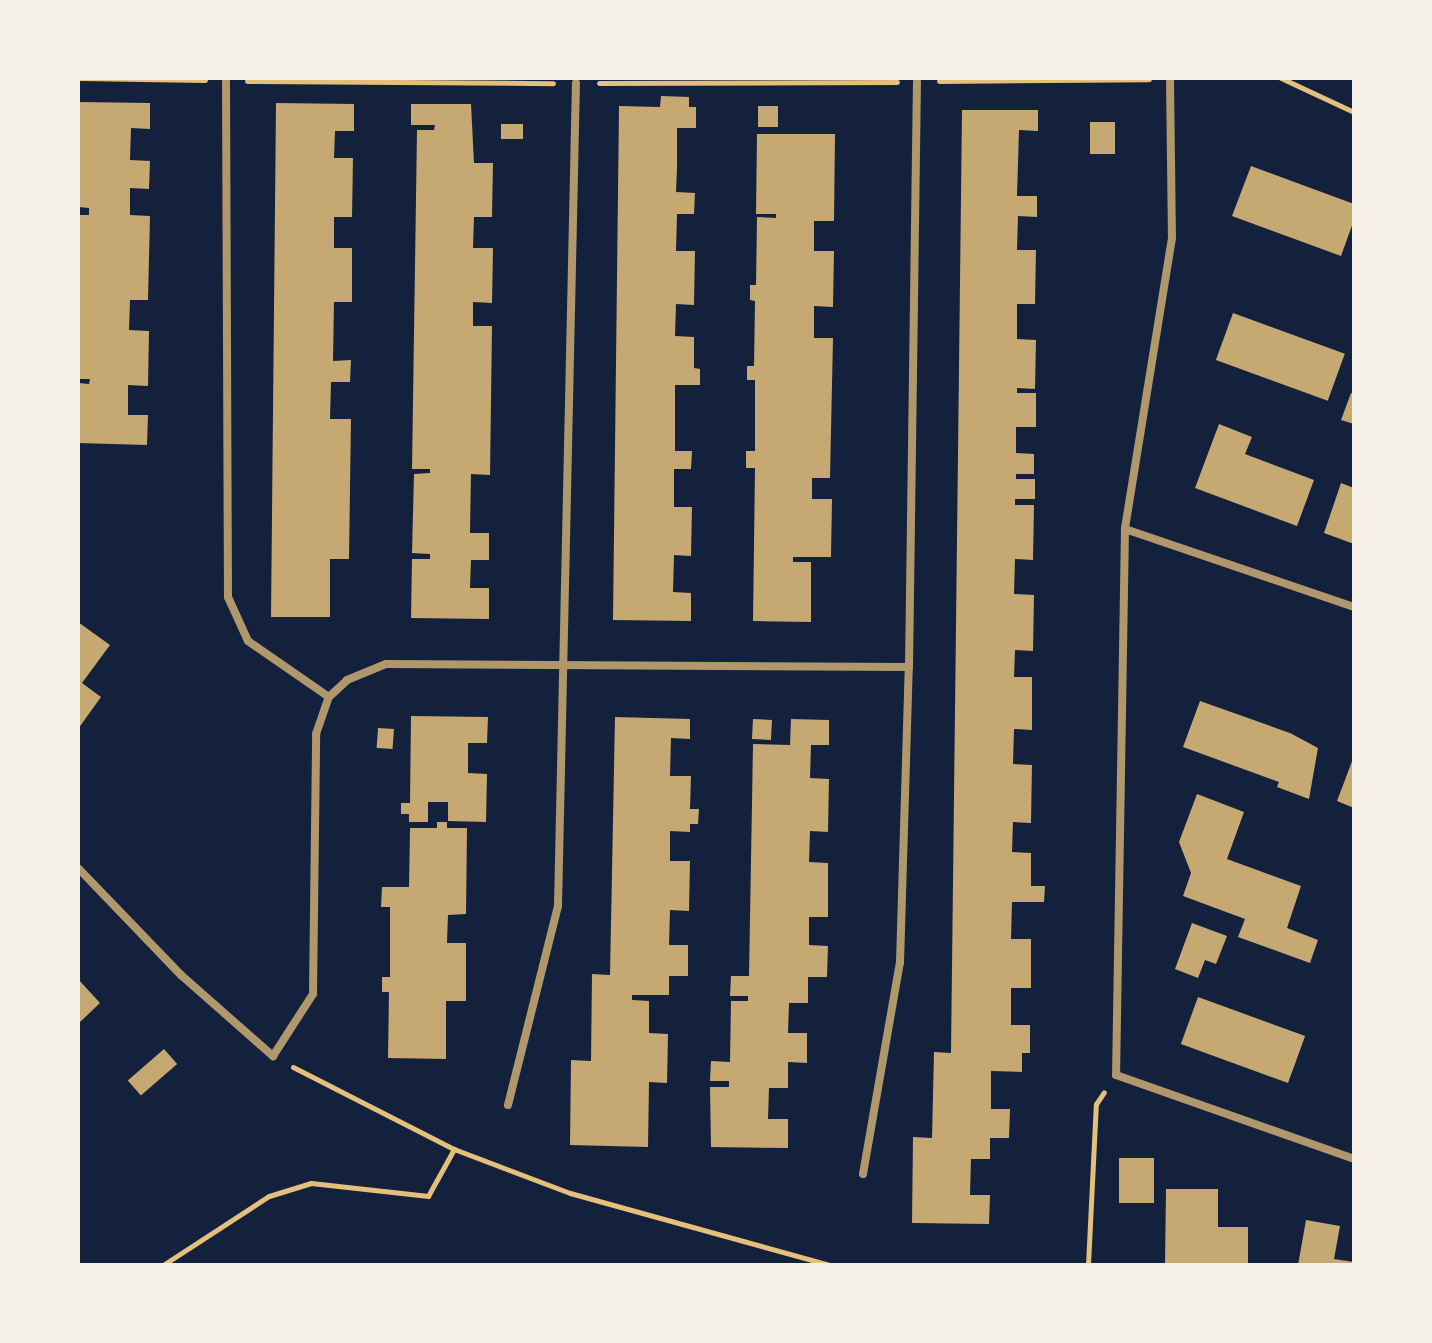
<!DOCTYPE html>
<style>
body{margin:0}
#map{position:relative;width:1432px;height:1343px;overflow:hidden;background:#14213d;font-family:"IBM Plex Sans",sans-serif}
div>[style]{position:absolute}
.building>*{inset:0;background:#c6a872;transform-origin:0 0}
.path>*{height:5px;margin:-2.5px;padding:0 2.5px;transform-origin:2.5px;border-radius:2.5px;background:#e5c07b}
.minor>*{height:8px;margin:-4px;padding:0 4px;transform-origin:4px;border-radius:4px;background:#b1986c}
span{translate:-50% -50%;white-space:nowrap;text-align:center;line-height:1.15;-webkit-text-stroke:6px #f6f1e7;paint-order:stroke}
.frame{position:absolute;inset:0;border:80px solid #f6f1e7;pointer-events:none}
</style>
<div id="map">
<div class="building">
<i style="clip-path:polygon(661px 96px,689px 97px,689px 107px,696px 107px,696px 128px,677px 128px,677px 169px,676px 192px,695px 193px,694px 214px,677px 214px,676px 251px,695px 251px,694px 305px,676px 304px,675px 336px,694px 337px,694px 368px,700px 369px,700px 385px,675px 385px,675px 451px,692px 451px,691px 469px,674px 469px,674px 507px,692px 507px,691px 556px,674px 555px,673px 592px,691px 593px,691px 621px,613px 620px,619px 106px,660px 107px)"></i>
<i style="clip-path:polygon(78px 102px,150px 103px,150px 129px,131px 128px,130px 160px,150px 161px,149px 189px,130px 188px,130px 215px,150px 216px,148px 300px,130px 300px,129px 330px,149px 331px,148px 386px,128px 385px,128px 415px,148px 415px,147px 445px,78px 443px,78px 383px,89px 384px,90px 379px,78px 379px,78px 215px,89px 215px,89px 208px,78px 207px)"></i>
<i style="clip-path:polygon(276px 103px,354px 104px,354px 131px,335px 131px,334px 158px,353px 158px,352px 217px,334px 217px,334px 248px,352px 248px,352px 302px,334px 302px,333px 361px,351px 360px,350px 382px,331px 382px,330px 419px,351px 419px,349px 559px,330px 559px,330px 617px,271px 617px)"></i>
<i style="clip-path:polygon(411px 104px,471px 104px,474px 163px,493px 163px,492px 217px,474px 217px,473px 248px,493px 248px,492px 303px,473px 302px,473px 326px,492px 326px,490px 475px,471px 474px,470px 533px,489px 533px,489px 560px,471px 560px,470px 588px,489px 588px,489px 619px,411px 618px,412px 559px,430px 559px,430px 554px,412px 553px,414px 474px,430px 473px,430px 469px,412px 469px,417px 130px,434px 130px,435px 125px,411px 125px)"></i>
<i style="left:758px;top:106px;width:20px;height:21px"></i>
<i style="clip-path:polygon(962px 110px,1038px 110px,1038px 131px,1019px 130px,1017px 196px,1037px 196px,1037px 217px,1018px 216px,1017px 250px,1036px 250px,1035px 304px,1017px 304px,1017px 339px,1036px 340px,1035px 389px,1017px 388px,1017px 393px,1036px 393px,1036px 427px,1016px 427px,1016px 453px,1034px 454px,1034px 474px,1016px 474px,1016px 479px,1035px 479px,1035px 499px,1015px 499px,1015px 505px,1034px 505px,1033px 560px,1015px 559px,1014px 594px,1034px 595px,1033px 651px,1015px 650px,1014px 677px,1032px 677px,1032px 730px,1014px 729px,1013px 764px,1032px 765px,1031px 823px,1013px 822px,1012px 852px,1031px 853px,1031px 886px,1045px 886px,1044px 902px,1012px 902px,1011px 939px,1031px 939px,1031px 988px,1011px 988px,1011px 1025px,1030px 1025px,1030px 1053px,1022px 1053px,1022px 1072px,991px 1071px,991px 1109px,1010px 1109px,1009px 1138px,990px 1138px,990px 1159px,971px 1159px,970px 1195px,990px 1195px,989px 1224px,912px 1223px,913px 1137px,932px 1138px,934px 1052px,951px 1053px)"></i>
<i style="left:1090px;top:122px;width:25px;height:32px"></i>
<i style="left:501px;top:124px;width:22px;height:15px"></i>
<i style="clip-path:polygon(757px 134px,835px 134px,834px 221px,814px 221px,814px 251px,834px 251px,833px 307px,814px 306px,814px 338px,833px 338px,830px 478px,812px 478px,812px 499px,832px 499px,831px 557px,793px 557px,793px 562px,811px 562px,811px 622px,753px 621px,755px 468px,746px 468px,746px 451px,755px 451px,755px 380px,747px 380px,747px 366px,754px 366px,755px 301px,750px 300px,750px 285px,756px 285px,757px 217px,776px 218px,776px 214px,756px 214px)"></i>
<i style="clip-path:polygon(1251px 166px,1354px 204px,1354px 220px,1341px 256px,1232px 216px)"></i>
<i style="left:1233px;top:313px;width:119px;height:50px;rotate:20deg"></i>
<i style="clip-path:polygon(1351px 393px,1354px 394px,1354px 424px,1341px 420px)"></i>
<i style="clip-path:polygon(1219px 424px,1252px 437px,1245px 454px,1314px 480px,1297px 526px,1195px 488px)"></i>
<i style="clip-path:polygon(1341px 483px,1354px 488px,1354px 544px,1324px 533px)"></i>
<i style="clip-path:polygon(78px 622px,110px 645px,82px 683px,101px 697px,78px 729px)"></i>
<i style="clip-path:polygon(1200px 701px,1290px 733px,1318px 748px,1309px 799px,1277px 787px,1279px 782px,1183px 747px)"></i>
<i style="clip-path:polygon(411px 716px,488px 717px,487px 743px,468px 743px,468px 773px,487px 774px,486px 822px,448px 821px,448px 802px,428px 802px,428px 822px,409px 822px,409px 814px,401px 814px,401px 803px,410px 803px)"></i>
<i style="clip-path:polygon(615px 717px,690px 719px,690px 739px,671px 738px,670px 776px,691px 776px,690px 809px,699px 809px,698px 824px,690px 824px,690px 832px,670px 831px,670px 861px,690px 861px,689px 911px,670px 910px,669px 945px,688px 945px,688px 976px,669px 976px,669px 995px,632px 995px,632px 1000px,649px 1001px,649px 1033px,668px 1034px,667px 1083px,649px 1082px,648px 1147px,570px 1145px,571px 1060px,591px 1061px,592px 974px,610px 975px)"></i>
<i style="left:753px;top:719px;width:19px;height:20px;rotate:3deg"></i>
<i style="clip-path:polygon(791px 719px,829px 720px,829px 745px,811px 745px,810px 778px,829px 779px,828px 832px,810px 831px,809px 862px,828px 863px,828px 917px,809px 917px,809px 945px,828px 946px,827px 977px,808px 977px,808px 1003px,789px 1003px,788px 1033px,807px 1033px,807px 1063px,788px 1062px,788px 1088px,769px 1088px,768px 1119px,788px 1119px,788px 1148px,711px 1147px,710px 1087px,729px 1087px,729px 1081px,710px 1081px,711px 1061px,730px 1062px,731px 1001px,748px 1001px,748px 996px,730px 996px,731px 976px,749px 976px,753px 744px,790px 745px)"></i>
<i style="left:378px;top:728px;width:16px;height:20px;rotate:4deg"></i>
<i style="clip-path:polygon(1354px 756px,1354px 808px,1337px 801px)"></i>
<i style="clip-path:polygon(1197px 794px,1244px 812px,1227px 859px,1301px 886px,1287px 928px,1318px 940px,1310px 963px,1238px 937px,1245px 919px,1183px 896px,1191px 873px,1179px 842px)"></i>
<i style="clip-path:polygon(437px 822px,447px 822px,447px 828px,467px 828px,466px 914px,448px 915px,447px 943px,466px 943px,466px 1001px,446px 1001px,446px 1059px,388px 1058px,389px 992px,382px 992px,382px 977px,390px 977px,390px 907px,381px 907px,382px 887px,409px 887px,410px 828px,437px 828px)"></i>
<i style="clip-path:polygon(1192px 923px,1227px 936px,1216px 964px,1205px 960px,1198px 978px,1175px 969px)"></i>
<i style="clip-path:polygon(78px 979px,100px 1003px,78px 1024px)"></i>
<i style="left:1198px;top:997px;width:114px;height:50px;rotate:20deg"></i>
<i style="left:164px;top:1049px;width:20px;height:48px;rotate:49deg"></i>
<i style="left:1154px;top:1158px;width:45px;height:35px;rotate:90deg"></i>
<i style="clip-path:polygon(1166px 1189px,1218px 1189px,1218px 1227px,1248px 1227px,1248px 1265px,1165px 1265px)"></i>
<i style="clip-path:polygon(1306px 1220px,1340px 1226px,1334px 1259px,1354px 1262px,1354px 1265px,1298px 1265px)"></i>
</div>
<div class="path">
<i style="left:78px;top:78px;width:127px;rotate:0.9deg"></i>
<i style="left:1281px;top:78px;width:81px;rotate:25deg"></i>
<i style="left:247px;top:81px;width:306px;rotate:0.4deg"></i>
<i style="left:939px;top:81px;width:210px;rotate:-0.5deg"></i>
<i style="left:599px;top:83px;width:298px;rotate:-0.2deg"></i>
<i style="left:293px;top:1067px;width:181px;rotate:27deg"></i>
<i style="left:454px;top:1149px;width:124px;rotate:20.8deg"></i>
<i style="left:570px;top:1193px;width:270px;rotate:15.5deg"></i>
<i style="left:163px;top:1265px;width:126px;rotate:-33.1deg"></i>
<i style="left:269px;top:1196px;width:44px;rotate:-17.2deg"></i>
<i style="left:311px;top:1183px;width:118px;rotate:6.3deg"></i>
<i style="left:428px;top:1196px;width:54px;rotate:-61deg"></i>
<i style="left:1088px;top:1265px;width:161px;rotate:-87.2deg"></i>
<i style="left:1096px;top:1104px;width:14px;rotate:-56deg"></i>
</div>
<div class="minor">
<i style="left:1170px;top:78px;width:160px;rotate:89.3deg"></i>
<i style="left:1172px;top:238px;width:295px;rotate:99.2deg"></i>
<i style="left:1125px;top:529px;width:546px;rotate:90.94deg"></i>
<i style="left:1116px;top:1075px;width:252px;rotate:19.4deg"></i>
<i style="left:226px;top:81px;width:516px;rotate:89.78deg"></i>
<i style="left:228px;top:597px;width:48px;rotate:65.6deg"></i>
<i style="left:248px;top:641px;width:98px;rotate:34.7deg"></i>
<i style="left:1125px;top:529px;width:242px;rotate:18.8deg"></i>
<i style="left:78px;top:868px;width:149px;rotate:46.1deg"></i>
<i style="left:181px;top:975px;width:123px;rotate:41.4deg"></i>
<i style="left:273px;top:1056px;width:74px;rotate:-57.2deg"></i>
<i style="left:313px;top:994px;width:260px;rotate:-89.3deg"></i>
<i style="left:316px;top:734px;width:39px;rotate:-71deg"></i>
<i style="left:329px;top:697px;width:25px;rotate:-43deg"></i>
<i style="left:347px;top:680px;width:42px;rotate:-22.3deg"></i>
<i style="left:386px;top:664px;width:523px;rotate:0.33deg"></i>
<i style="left:508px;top:1105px;width:205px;rotate:-75.9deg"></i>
<i style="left:558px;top:906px;width:823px;rotate:-88.75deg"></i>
<i style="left:863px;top:1174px;width:214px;rotate:-80.1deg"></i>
<i style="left:900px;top:963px;width:296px;rotate:-88.3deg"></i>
<i style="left:909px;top:667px;width:585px;rotate:-89.22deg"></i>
</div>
<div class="frame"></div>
</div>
